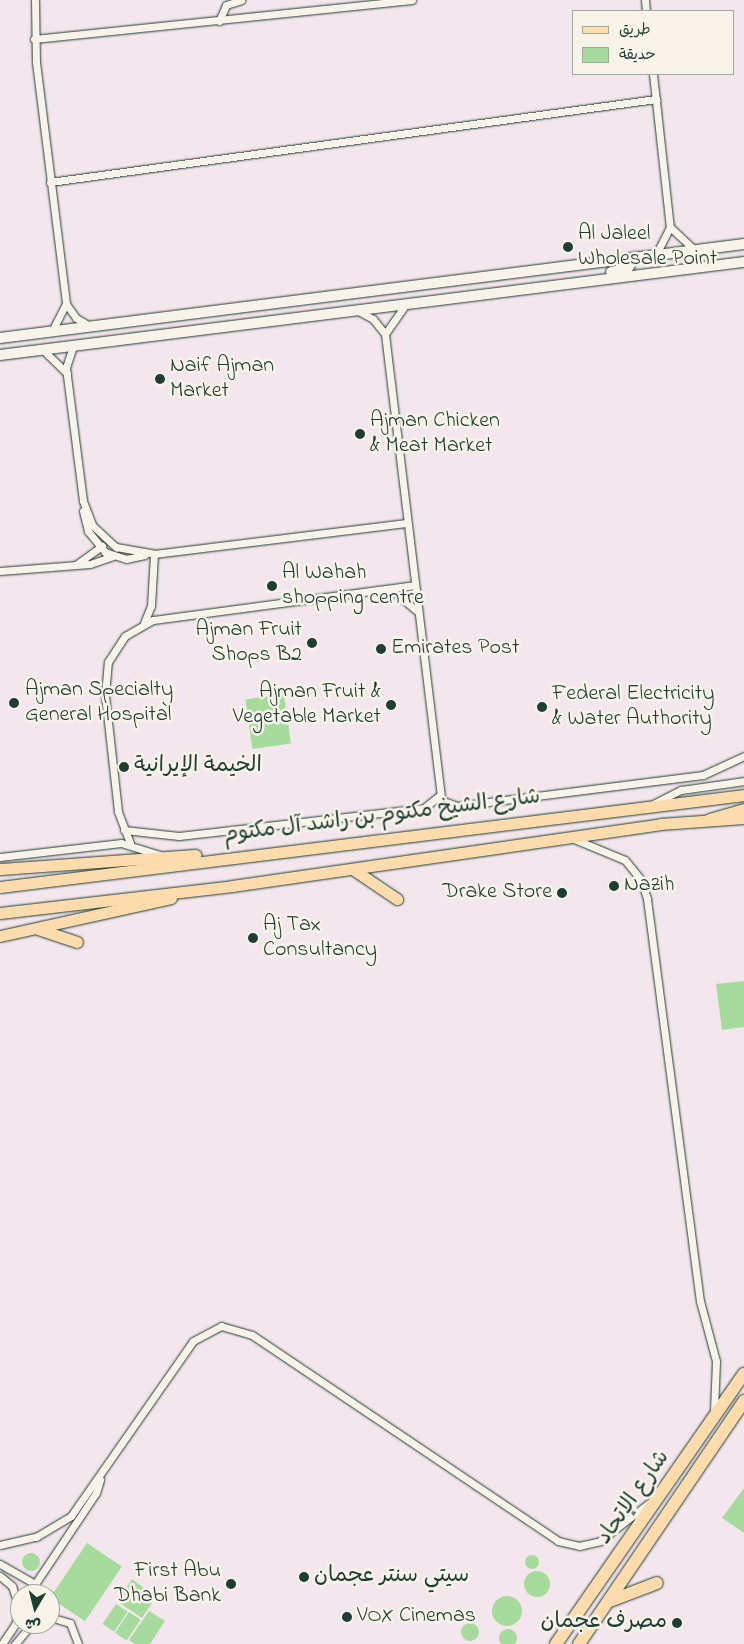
<!DOCTYPE html>
<meta charset="utf-8">
<style>
body{margin:0}
#map{position:relative;width:744px;height:1644px;overflow:hidden;background:#f3e6ec;font-family:"Indie Flower","Playpen Sans Arabic",sans-serif}
div>[style]{position:absolute}
.green>*{inset:0;background:#a7db9e;transform-origin:0 0}
.round{border-radius:50%}
.roads{filter:drop-shadow(0 0 1px #1f3d34) drop-shadow(0 0 1px #1f3d34)}
.street>*{height:7px;margin:-3.5px;padding:0 3.5px;transform-origin:3.5px;border-radius:3.5px;background:#f7f3e8}
.secondary>*{height:10px;margin:-5px;padding:0 5px;transform-origin:5px;border-radius:5px;background:#f7f3e8}
.primary>*{height:11px;margin:-5.5px;padding:0 5.5px;transform-origin:5.5px;border-radius:5.5px;background:#fcdcac}
.highway>*{height:12px;margin:-6px;padding:0 6px;transform-origin:6px;border-radius:6px;background:#fcdcac}
.dots>*{width:14px;height:14px;translate:-50% -50%;box-sizing:border-box;border:2px solid #f7f3e8;border-radius:50%}
span{translate:-50% -50%;white-space:nowrap;text-align:center;line-height:1.15;-webkit-text-stroke:5px #f7f3e8;paint-order:stroke}
.poi-label{font-size:22px;color:#1f3d34}
.left{translate:0 -50%;text-align:left}
.right{translate:-100% -50%;text-align:right}
.street-label{font-size:22px;color:#1f3d34}
.legend{position:absolute;left:572px;top:10px;width:162px;height:65px;box-sizing:border-box;background:#f7f3e8;border:1px solid #a1aaa0;margin:0;padding:6px 9px;list-style:none;font-size:15px;color:#1f3d34}
.legend li{display:flex;align-items:center;gap:10px;height:25px}
.legend b{width:25px;border:1px solid #a1aaa0}
.north{position:absolute;left:10px;top:1584px;width:50px;height:50px;box-sizing:border-box;background:#f7f3e8;border:1px solid #a1aaa0;border-radius:50%;rotate:188deg;font-size:14px;font-weight:700;line-height:20px;text-align:center;color:#1f3d34}
.north::after{content:'';display:block;margin:auto;width:18px;height:22px;background:#1f3d34;clip-path:polygon(50% 0,100% 100%,50% 72%,0 100%)}
</style>
<div id="map">
<div class="green">
<i style="left:284px;top:694px;width:50px;height:39px;rotate:82deg"></i>
<i style="clip-path:polygon(744px 981px,744px 1027px,722px 1030px,716px 984px)"></i>
<i style="clip-path:polygon(744px 1488px,744px 1533px,722px 1518px)"></i>
<i style="left:87px;top:1543px;width:42px;height:66px;rotate:34deg"></i>
<i class="round" style="left:22px;top:1553px;width:18px;height:18px"></i>
<i class="round" style="left:525px;top:1555px;width:14px;height:14px"></i>
<i class="round" style="left:524px;top:1571px;width:26px;height:26px"></i>
<i style="clip-path:polygon(132px 1579px,144px 1588px,133px 1605px,144px 1589px,156px 1597px,142px 1618px,117px 1601px)"></i>
<i class="round" style="left:492px;top:1596px;width:30px;height:30px"></i>
<i style="left:116px;top:1604px;width:14px;height:24px;rotate:34deg"></i>
<i style="clip-path:polygon(149px 1611px,165px 1621px,150px 1644px,135px 1644px,129px 1640px)"></i>
<i style="left:129px;top:1612px;width:14px;height:25px;rotate:34deg"></i>
<i class="round" style="left:461px;top:1623px;width:18px;height:18px"></i>
<i class="round" style="left:499px;top:1629px;width:18px;height:18px"></i>
</div>
<div class="roads">
<div class="street">
<i style="left:35px;top:0;width:62px;rotate:89.1deg"></i>
<i style="left:36px;top:62px;width:244px;rotate:82.9deg"></i>
<i style="left:66px;top:304px;width:17px;rotate:54deg"></i>
<i style="left:76px;top:318px;width:16px;rotate:30deg"></i>
<i style="left:645px;top:0;width:11px;rotate:85deg"></i>
<i style="left:219px;top:21px;width:17px;rotate:-66deg"></i>
<i style="left:226px;top:5px;width:16px;rotate:-18deg"></i>
<i style="left:34px;top:39px;width:380px;rotate:-5.9deg"></i>
<i style="left:653px;top:74px;width:154px;rotate:83.7deg"></i>
<i style="left:670px;top:227px;width:30px;rotate:117deg"></i>
<i style="left:50px;top:182px;width:612px;rotate:-7.8deg"></i>
<i style="left:670px;top:227px;width:33px;rotate:43deg"></i>
<i style="left:358px;top:311px;width:17px;rotate:28deg"></i>
<i style="left:373px;top:319px;width:19px;rotate:51deg"></i>
<i style="left:385px;top:334px;width:469px;rotate:83.1deg"></i>
<i style="left:441px;top:800px;width:17px;rotate:21deg"></i>
<i style="left:457px;top:806px;width:248px;rotate:-7.2deg"></i>
<i style="left:703px;top:775px;width:45px;rotate:-24.9deg"></i>
<i style="left:52px;top:331px;width:30px;rotate:-63deg"></i>
<i style="left:385px;top:334px;width:35px;rotate:-55deg"></i>
<i style="left:73px;top:346px;width:23px;rotate:108deg"></i>
<i style="left:66px;top:368px;width:134px;rotate:82.7deg"></i>
<i style="left:83px;top:501px;width:26px;rotate:69deg"></i>
<i style="left:92px;top:525px;width:33px;rotate:43deg"></i>
<i style="left:116px;top:547px;width:39px;rotate:10deg"></i>
<i style="left:154px;top:554px;width:254px;rotate:-7deg"></i>
<i style="left:43px;top:350px;width:33px;rotate:44deg"></i>
<i style="left:83px;top:511px;width:21px;rotate:76deg"></i>
<i style="left:88px;top:531px;width:27px;rotate:51deg"></i>
<i style="left:105px;top:552px;width:22px;rotate:18deg"></i>
<i style="left:126px;top:559px;width:19px;rotate:-12deg"></i>
<i style="left:77px;top:564px;width:31px;rotate:-36deg"></i>
<i style="left:0;top:571px;width:90px;rotate:-4.4deg"></i>
<i style="left:90px;top:564px;width:24px;rotate:-19deg"></i>
<i style="left:392px;top:590px;width:34px;rotate:40deg"></i>
<i style="left:144px;top:623px;width:18px;rotate:-68deg"></i>
<i style="left:151px;top:606px;width:52px;rotate:-86.7deg"></i>
<i style="left:651px;top:805px;width:34px;rotate:-27deg"></i>
<i style="left:681px;top:790px;width:64px;rotate:-8.1deg"></i>
<i style="left:124px;top:830px;width:55px;rotate:6.2deg"></i>
<i style="left:179px;top:836px;width:247px;rotate:-6.5deg"></i>
<i style="left:424px;top:808px;width:19px;rotate:-39deg"></i>
<i style="left:574px;top:839px;width:55px;rotate:22.4deg"></i>
<i style="left:625px;top:860px;width:26px;rotate:51deg"></i>
<i style="left:641px;top:880px;width:20px;rotate:72deg"></i>
<i style="left:647px;top:899px;width:405px;rotate:82.5deg"></i>
<i style="left:700px;top:1301px;width:62px;rotate:75.1deg"></i>
<i style="left:716px;top:1361px;width:50px;rotate:92.3deg"></i>
<i style="left:130px;top:843px;width:34px;rotate:-111deg"></i>
<i style="left:118px;top:811px;width:117px;rotate:-96.4deg"></i>
<i style="left:105px;top:695px;width:33px;rotate:-85deg"></i>
<i style="left:108px;top:662px;width:31px;rotate:-57deg"></i>
<i style="left:125px;top:636px;width:32px;rotate:-30deg"></i>
<i style="left:153px;top:620px;width:263px;rotate:-7.6deg"></i>
<i style="left:0;top:857px;width:122px;rotate:-6.6deg"></i>
<i style="left:121px;top:843px;width:41px;rotate:17.1deg"></i>
<i style="left:0;top:1545px;width:37px;rotate:-13deg"></i>
<i style="left:36px;top:1537px;width:41px;rotate:-31deg"></i>
<i style="left:71px;top:1516px;width:213px;rotate:-55.1deg"></i>
<i style="left:193px;top:1341px;width:32px;rotate:-28deg"></i>
<i style="left:221px;top:1326px;width:32px;rotate:16deg"></i>
<i style="left:252px;top:1335px;width:369px;rotate:33.9deg"></i>
<i style="left:558px;top:1541px;width:22px;rotate:13deg"></i>
<i style="left:579px;top:1546px;width:22px;rotate:-13deg"></i>
<i style="left:600px;top:1541px;width:62px;rotate:-37.8deg"></i>
<i style="left:0;top:1564px;width:40px;rotate:29.7deg"></i>
<i style="left:35px;top:1584px;width:110px;rotate:-56.2deg"></i>
<i style="left:96px;top:1493px;width:14px;rotate:-73deg"></i>
<i style="left:0;top:1576px;width:16px;rotate:40deg"></i>
<i style="left:12px;top:1586px;width:19px;rotate:72deg"></i>
<i style="left:18px;top:1604px;width:19px;rotate:96deg"></i>
<i style="left:16px;top:1623px;width:25px;rotate:124deg"></i>
<i style="left:50px;top:1617px;width:21px;rotate:17deg"></i>
<i style="left:70px;top:1623px;width:22px;rotate:69deg"></i>
<i style="left:15px;top:1644px;width:26px;rotate:-50deg"></i>
</div>
<div class="secondary">
<i style="left:611px;top:272px;width:17px;rotate:-13deg"></i>
<i style="left:628px;top:268px;width:13px;rotate:-58deg"></i>
<i style="left:0;top:338px;width:750px;rotate:-7.2deg"></i>
<i style="left:0;top:355px;width:750px;rotate:-7.13deg"></i>
</div>
<div class="primary">
<i style="left:0;top:869px;width:196px;rotate:-4.1deg"></i>
<i style="left:354px;top:870px;width:52px;rotate:34deg"></i>
<i style="left:0;top:887px;width:750px;rotate:-7.05deg"></i>
<i style="left:0;top:913px;width:234px;rotate:-6.6deg"></i>
<i style="left:232px;top:886px;width:432px;rotate:-8.2deg"></i>
<i style="left:660px;top:824px;width:84px;rotate:-4.1deg"></i>
<i style="left:38px;top:929px;width:41px;rotate:18.4deg"></i>
<i style="left:0;top:936px;width:175px;rotate:-12.5deg"></i>
</div>
<div class="highway">
<i style="left:710px;top:820px;width:35px;rotate:-16deg"></i>
<i style="left:610px;top:1601px;width:50px;rotate:-21deg"></i>
<i style="left:556px;top:1644px;width:329px;rotate:-55.2deg"></i>
<i style="left:579px;top:1644px;width:294px;rotate:-55.8deg"></i>
</div>
</div>
<div class="dots">
<i style="left:568px;top:247px;background:#1f3d34"></i>
<i style="left:160px;top:379px;background:#1f3d34"></i>
<i style="left:360px;top:434px;background:#1f3d34"></i>
<i style="left:272px;top:586px;background:#1f3d34"></i>
<i style="left:312px;top:643px;background:#1f3d34"></i>
<i style="left:381px;top:649px;background:#1f3d34"></i>
<i style="left:14px;top:703px;background:#1f3d34"></i>
<i style="left:391px;top:705px;background:#1f3d34"></i>
<i style="left:542px;top:707px;background:#1f3d34"></i>
<i style="left:124px;top:767px;background:#1f3d34"></i>
<i style="left:614px;top:886px;background:#1f3d34"></i>
<i style="left:562px;top:893px;background:#1f3d34"></i>
<i style="left:253px;top:938px;background:#1f3d34"></i>
<i style="left:304px;top:1577px;background:#1f3d34"></i>
<i style="left:231px;top:1584px;background:#1f3d34"></i>
<i style="left:347px;top:1617px;background:#1f3d34"></i>
<i style="left:677px;top:1623px;background:#1f3d34"></i>
</div>
<div class="poi-label">
<span class="left" style="left:578px;top:247px">Al Jaleel<br>Wholesale Point</span>
<span class="left" style="left:170px;top:379px">Naif Ajman<br>Market</span>
<span class="left" style="left:370px;top:434px">Ajman Chicken<br>&amp; Meat Market</span>
<span class="left" style="left:282px;top:586px">Al Wahah<br>shopping centre</span>
<span class="right" style="left:302px;top:643px">Ajman Fruit<br>Shops B2</span>
<span class="left" style="left:391px;top:649px">Emirates Post</span>
<span class="left" style="left:25px;top:703px">Ajman Specialty<br>General Hospital</span>
<span class="right" style="left:381px;top:705px">Ajman Fruit &amp;<br>Vegetable Market</span>
<span class="left" style="left:552px;top:707px">Federal Electricity<br>&amp; Water Authority</span>
<span class="left" style="left:134px;top:767px">الخيمة الإيرانية</span>
<span class="left" style="left:624px;top:886px">Nazih</span>
<span class="right" style="left:552px;top:893px">Drake Store</span>
<span class="left" style="left:263px;top:938px">Aj Tax<br>Consultancy</span>
<span class="right" style="left:221px;top:1584px">First Abu<br>Dhabi Bank</span>
<span class="left" style="left:314px;top:1577px">سيتي سنتر عجمان</span>
<span class="left" style="left:357px;top:1617px">VOX Cinemas</span>
<span class="right" style="left:667px;top:1623px">مصرف عجمان</span>
</div>
<div class="street-label">
<span style="left:382px;top:817px;rotate:-7deg">شارع الشيخ مكتوم بن راشد آل مكتوم</span>
<span style="left:634px;top:1498px;rotate:-55deg">شارع الإتحاد</span>
</div>
<ul class="legend">
<li><b style="height:6px;background:#fcdcac"></b>طريق</li>
<li><b style="height:14px;background:#a7db9e"></b>حديقة</li>
</ul>
<div class="north">ش</div>
</div>
